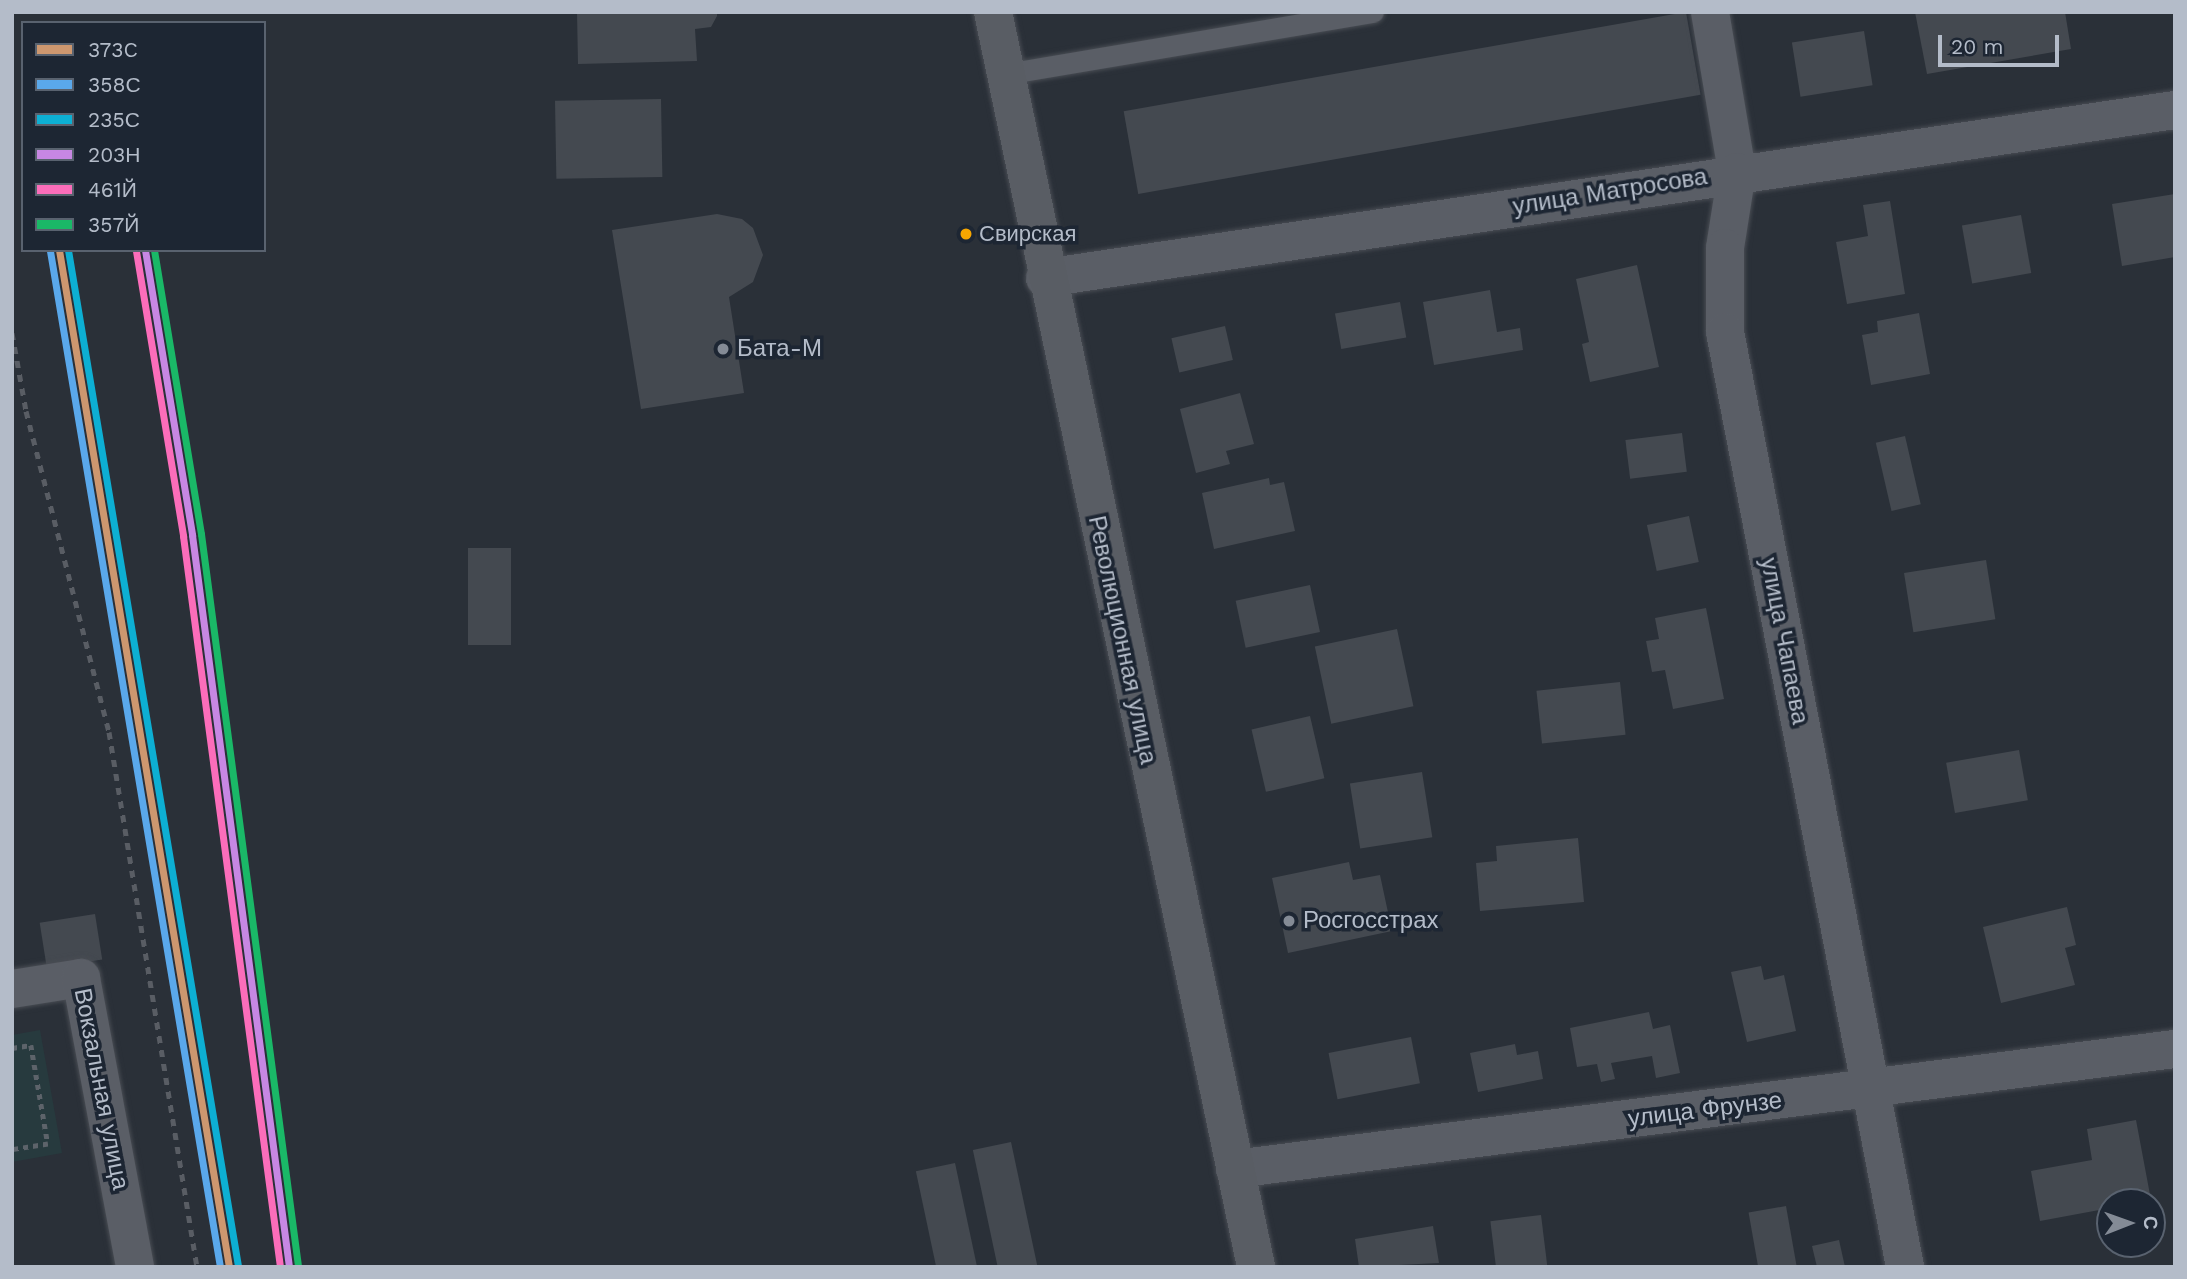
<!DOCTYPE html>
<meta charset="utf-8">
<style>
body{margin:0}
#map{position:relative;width:2187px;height:1279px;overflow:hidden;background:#2a3038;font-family:"Work Sans",sans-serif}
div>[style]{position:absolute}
.green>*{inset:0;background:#273a3e}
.building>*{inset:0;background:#444950;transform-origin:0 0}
.path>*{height:4.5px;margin-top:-2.25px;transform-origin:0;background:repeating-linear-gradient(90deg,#5d636a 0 5px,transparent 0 10px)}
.roads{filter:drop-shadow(0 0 2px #484c53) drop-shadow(0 0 2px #484c53)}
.lane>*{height:21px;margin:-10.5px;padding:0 10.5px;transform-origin:10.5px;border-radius:10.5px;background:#5a5e66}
.street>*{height:38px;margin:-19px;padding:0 19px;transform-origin:19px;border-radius:19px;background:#5a5e66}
.secondary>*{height:38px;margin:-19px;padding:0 19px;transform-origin:19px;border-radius:19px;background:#595d64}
.rail>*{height:5px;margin-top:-2.5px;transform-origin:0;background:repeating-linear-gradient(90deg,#595d64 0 7px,transparent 0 14px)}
.rail-1>*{height:7px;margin:-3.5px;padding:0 3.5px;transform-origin:3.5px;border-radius:3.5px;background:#cd976f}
.rail-2>*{height:7px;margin:-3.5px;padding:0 3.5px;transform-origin:3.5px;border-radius:3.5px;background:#5aa8eb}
.rail-3>*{height:7px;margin:-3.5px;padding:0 3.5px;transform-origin:3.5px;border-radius:3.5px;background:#0dafd3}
.rail-4>*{height:7px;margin:-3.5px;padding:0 3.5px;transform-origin:3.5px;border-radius:3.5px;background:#c787e3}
.rail-5>*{height:7px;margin:-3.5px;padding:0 3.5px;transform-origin:3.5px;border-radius:3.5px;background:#fb6dba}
.rail-6>*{height:7px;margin:-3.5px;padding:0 3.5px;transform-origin:3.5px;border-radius:3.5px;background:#1ab867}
.dots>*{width:19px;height:19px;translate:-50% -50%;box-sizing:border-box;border:4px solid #1d2633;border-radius:50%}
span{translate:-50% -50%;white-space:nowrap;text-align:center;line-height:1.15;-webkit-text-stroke:7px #1d2633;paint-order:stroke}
.bus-label{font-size:22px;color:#b4bcc9}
.left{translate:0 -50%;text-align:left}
.street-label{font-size:24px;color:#b4bcc9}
.poi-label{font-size:24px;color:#b4bcc9}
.frame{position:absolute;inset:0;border:14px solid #b4bcc9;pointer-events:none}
.legend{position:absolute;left:21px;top:21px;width:245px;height:231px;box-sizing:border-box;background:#1d2633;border:2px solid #59626f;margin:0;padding:9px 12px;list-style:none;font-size:21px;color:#b4bcc9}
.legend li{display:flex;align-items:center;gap:14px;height:35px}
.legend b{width:35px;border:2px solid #59626f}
.north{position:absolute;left:2096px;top:1188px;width:70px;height:70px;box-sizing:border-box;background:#1d2633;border:2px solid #59626f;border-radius:50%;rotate:89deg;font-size:19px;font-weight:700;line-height:28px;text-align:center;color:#b4bcc9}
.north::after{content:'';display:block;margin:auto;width:24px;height:32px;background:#848b96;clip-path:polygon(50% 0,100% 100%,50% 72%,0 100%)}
.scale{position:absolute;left:1938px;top:35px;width:121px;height:32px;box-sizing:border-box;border:4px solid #b4bcc9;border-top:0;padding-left:9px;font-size:21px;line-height:24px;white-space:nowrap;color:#b4bcc9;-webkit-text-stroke:5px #1d2633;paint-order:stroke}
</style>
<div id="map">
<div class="green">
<i style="clip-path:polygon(40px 1030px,62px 1153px,12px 1162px,12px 1035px)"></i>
</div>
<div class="building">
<i style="clip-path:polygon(577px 12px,717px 12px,717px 16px,711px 27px,695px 29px,697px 61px,578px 64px)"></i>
<i style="left:1686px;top:12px;width:84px;height:571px;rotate:80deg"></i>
<i style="clip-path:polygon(1915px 12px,2065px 12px,2071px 49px,1927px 74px)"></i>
<i style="left:1864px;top:31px;width:55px;height:73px;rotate:81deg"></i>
<i style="left:661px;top:99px;width:78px;height:106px;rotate:89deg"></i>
<i style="clip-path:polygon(2175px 194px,2175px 257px,2122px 266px,2112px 204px)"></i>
<i style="clip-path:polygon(1890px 201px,1905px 294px,1847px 304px,1836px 242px,1868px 236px,1863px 205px)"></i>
<i style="clip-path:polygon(717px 214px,742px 219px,753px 228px,763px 255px,753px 282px,729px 297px,744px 393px,641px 409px,612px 230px)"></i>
<i style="left:2021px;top:215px;width:59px;height:60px;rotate:80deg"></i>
<i style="clip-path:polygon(1637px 265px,1659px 367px,1590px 382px,1582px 344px,1589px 342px,1576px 279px)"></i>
<i style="clip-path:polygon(1490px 290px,1497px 332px,1520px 328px,1523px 350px,1434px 365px,1423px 302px)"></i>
<i style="left:1400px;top:302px;width:36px;height:66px;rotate:80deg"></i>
<i style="clip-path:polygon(1919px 313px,1930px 374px,1871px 385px,1862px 335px,1878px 332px,1877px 321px)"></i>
<i style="left:1225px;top:326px;width:35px;height:55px;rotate:77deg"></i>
<i style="clip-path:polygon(1240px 393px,1254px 444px,1226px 451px,1230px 464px,1196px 473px,1180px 409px)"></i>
<i style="left:1682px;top:433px;width:39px;height:57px;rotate:83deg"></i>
<i style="left:1905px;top:436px;width:70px;height:30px;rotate:77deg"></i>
<i style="clip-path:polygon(1269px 478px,1270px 485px,1284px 482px,1295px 531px,1214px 549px,1202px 493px)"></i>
<i style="left:1689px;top:516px;width:47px;height:43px;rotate:78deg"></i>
<i style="left:468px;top:548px;width:43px;height:97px"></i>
<i style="left:1986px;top:560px;width:60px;height:83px;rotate:81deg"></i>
<i style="left:1310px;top:585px;width:48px;height:76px;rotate:78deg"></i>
<i style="clip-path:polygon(1706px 608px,1724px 699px,1673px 709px,1665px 670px,1652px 672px,1646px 641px,1659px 639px,1655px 618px)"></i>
<i style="left:1397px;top:629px;width:79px;height:84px;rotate:78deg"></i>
<i style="left:1620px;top:682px;width:53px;height:84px;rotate:84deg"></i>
<i style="left:1310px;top:716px;width:64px;height:60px;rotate:77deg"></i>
<i style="left:2019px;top:750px;width:51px;height:74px;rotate:80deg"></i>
<i style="left:1422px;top:772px;width:66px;height:73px;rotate:81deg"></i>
<i style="clip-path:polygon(1578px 838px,1584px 902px,1480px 911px,1476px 863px,1497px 861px,1496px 846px)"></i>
<i style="clip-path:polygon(1349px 862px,1353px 880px,1380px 875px,1392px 931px,1288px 953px,1272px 878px)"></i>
<i style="clip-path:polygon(2067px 907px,2076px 945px,2065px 948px,2075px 985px,2001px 1003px,1983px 927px)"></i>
<i style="left:95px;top:914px;width:46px;height:56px;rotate:81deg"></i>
<i style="clip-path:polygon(1761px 966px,1764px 980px,1784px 975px,1796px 1031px,1747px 1042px,1731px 972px)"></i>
<i style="clip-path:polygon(1649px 1012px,1653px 1029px,1670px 1025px,1680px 1073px,1656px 1078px,1652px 1056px,1611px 1063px,1615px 1079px,1601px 1082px,1597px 1064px,1577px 1067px,1570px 1028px)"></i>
<i style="left:1411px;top:1037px;width:47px;height:84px;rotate:79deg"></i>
<i style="clip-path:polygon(1515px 1044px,1517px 1055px,1538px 1051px,1543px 1079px,1478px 1092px,1470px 1053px)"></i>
<i style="clip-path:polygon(2136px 1120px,2151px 1200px,2110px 1202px,2110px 1208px,2040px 1221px,2031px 1171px,2092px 1160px,2087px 1129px)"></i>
<i style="left:1011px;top:1142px;width:128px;height:39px;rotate:78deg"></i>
<i style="left:955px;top:1163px;width:106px;height:40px;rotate:78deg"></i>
<i style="left:1786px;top:1206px;width:62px;height:38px;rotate:80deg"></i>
<i style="left:1541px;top:1215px;width:52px;height:51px;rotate:83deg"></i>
<i style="clip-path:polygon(1433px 1226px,1439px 1263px,1359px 1267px,1355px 1239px)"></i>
<i style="clip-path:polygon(1839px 1240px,1845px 1267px,1817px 1267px,1812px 1246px)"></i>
</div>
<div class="path">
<i style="left:12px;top:1048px;width:19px;rotate:-9deg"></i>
<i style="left:31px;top:1045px;width:100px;rotate:80.3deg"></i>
<i style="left:48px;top:1144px;width:36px;rotate:171deg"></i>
</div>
<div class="roads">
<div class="lane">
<i style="left:1005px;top:74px;width:373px;rotate:-9.6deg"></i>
</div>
<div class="street">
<i style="left:1710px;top:12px;width:162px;rotate:80.4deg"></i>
<i style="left:1737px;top:172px;width:77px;rotate:99deg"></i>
<i style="left:1725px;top:248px;width:84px;rotate:90deg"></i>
<i style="left:1725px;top:332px;width:952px;rotate:79.1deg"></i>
<i style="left:1045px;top:278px;width:1142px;rotate:-8.46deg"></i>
<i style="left:12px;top:989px;width:70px;rotate:-9.1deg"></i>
<i style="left:81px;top:978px;width:294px;rotate:79.4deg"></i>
<i style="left:1235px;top:1169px;width:948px;rotate:-7.28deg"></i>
</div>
<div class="secondary">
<i style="left:993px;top:12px;width:1282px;rotate:78.16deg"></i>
</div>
</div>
<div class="rail">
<i style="left:12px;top:333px;width:79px;rotate:79.8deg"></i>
<i style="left:26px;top:411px;width:332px;rotate:75.5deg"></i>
<i style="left:109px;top:732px;width:542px;rotate:80.66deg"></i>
</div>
<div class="rail-1">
<i style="left:59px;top:250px;width:1031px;rotate:80.51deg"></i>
</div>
<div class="rail-2">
<i style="left:50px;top:251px;width:1030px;rotate:80.5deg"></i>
</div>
<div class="rail-3">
<i style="left:68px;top:250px;width:1030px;rotate:80.5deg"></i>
</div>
<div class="rail-4">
<i style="left:145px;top:250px;width:289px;rotate:80.6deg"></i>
<i style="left:192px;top:535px;width:738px;rotate:82.45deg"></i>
</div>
<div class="rail-5">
<i style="left:136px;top:251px;width:289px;rotate:80.6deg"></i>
<i style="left:183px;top:536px;width:737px;rotate:82.44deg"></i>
</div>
<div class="rail-6">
<i style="left:154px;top:250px;width:288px;rotate:80.6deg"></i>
<i style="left:201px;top:534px;width:738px;rotate:82.45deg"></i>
</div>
<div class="dots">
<i style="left:966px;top:234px;background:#f7a600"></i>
<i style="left:723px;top:349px;background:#848b96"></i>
<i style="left:1289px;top:921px;background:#848b96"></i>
</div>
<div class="bus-label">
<span class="left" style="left:979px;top:234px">Свирская</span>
</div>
<div class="street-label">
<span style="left:1610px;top:192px;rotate:-9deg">улица Матросова</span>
<span style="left:1122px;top:640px;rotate:78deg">Революционная улица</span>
<span style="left:1784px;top:641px;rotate:79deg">улица Чапаева</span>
<span style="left:101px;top:1089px;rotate:79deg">Вокзальная улица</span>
<span style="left:1705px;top:1110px;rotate:-7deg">улица Фрунзе</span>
</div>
<div class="poi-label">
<span class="left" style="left:737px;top:349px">Бата-М</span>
<span class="left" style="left:1303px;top:921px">Росгосстрах</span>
</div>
<div class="frame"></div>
<ul class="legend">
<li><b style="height:9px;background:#cd976f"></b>373C</li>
<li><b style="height:9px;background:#5aa8eb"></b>358С</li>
<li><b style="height:9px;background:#0dafd3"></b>235С</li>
<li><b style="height:9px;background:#c787e3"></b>203Н</li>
<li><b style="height:9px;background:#fb6dba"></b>461Й</li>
<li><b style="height:9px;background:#1ab867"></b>357Й</li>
</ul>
<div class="north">С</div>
<div class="scale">20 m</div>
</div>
